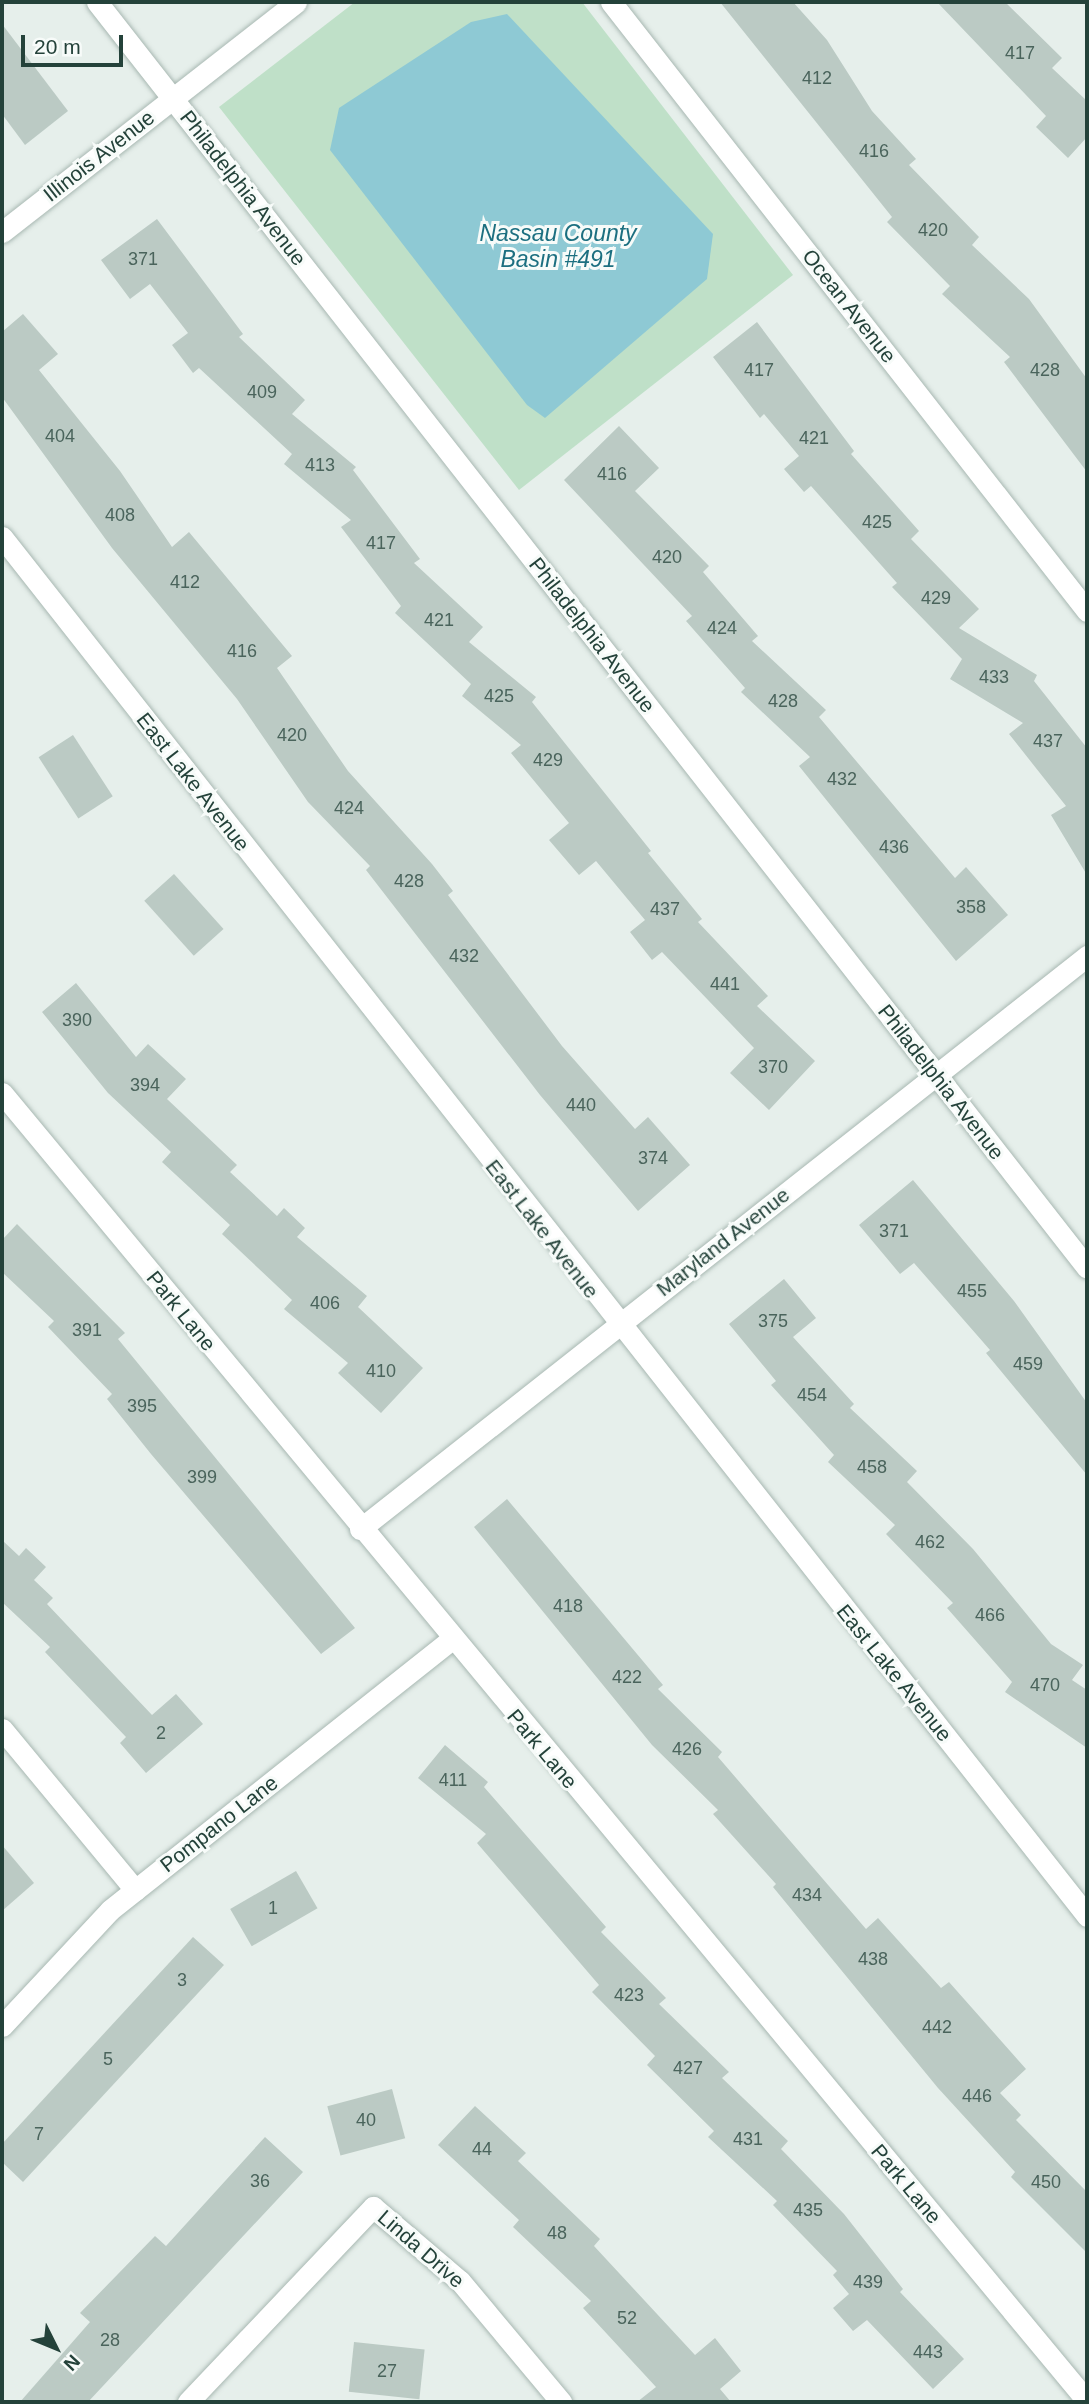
<!DOCTYPE html>
<style>
body{margin:0}
#map{position:relative;width:1089px;height:2404px;overflow:hidden;background:#e6efeb;font-family:Arial,sans-serif}
div>[style]{position:absolute}
.green>*{inset:0;background:#bfe0c8}
.water>*{inset:0;background:#8ec9d4}
.building>*{inset:0;background:#bbcac4;transform-origin:0 0}
.roads{filter:drop-shadow(0 0 2px #a8b8b2) drop-shadow(0 0 2px #a8b8b2)}
.minor>*{height:21px;margin:-10.5px;padding:0 10.5px;transform-origin:10.5px;border-radius:10.5px;background:#fff}
span{translate:-50% -50%;white-space:nowrap;text-align:center;line-height:1.15;-webkit-text-stroke:6px #f7fbf9;paint-order:stroke}
.number-label{font-size:18px;color:#4a645c}
.number-label span{-webkit-text-stroke-width:0}
.street-label{font-size:21px;color:#24423a}
.water-label{font-size:23px;color:#1c6f80;font-style:italic}
.frame{position:absolute;inset:0;border:4px solid #24423a;pointer-events:none}
.north{position:absolute;left:21px;top:2313px;width:70px;height:70px;-webkit-text-stroke:5px #f7fbf9;paint-order:stroke;rotate:133deg;font-size:19px;font-weight:700;line-height:28px;text-align:center;color:#24423a}
.north::after{content:'';display:block;margin:auto;width:24px;height:32px;background:#24423a;clip-path:polygon(50% 0,100% 100%,50% 72%,0 100%)}
.scale{position:absolute;left:21px;top:35px;width:102px;height:32px;box-sizing:border-box;border:4px solid #24423a;border-top:0;padding-left:9px;font-size:21px;line-height:24px;white-space:nowrap;color:#24423a;-webkit-text-stroke:5px #f7fbf9;paint-order:stroke}
</style>
<div id="map">
<div class="green">
<i style="clip-path:polygon(355px 2px,582px 2px,793px 275px,519px 490px,219px 107px)"></i>
</div>
<div class="water">
<i style="clip-path:polygon(507px 14px,713px 234px,707px 279px,545px 418px,527px 405px,330px 150px,339px 108px,471px 22px)"></i>
</div>
<div class="building">
<i style="clip-path:polygon(720px 2px,793px 2px,827px 40px,872px 111px,916px 159px,909px 165px,979px 237px,972px 245px,1029px 299px,1087px 379px,1087px 472px,1004px 362px,1010px 357px,942px 294px,950px 286px,887px 222px,892px 217px)"></i>
<i style="clip-path:polygon(937px 2px,1005px 2px,1062px 58px,1052px 68px,1087px 101px,1087px 137px,1068px 158px,1036px 127px,1046px 116px)"></i>
<i style="clip-path:polygon(2px 24px,68px 111px,25px 145px,2px 114px)"></i>
<i style="clip-path:polygon(157px 219px,243px 334px,239px 337px,305px 400px,292px 414px,356px 467px,353px 470px,420px 559px,414px 563px,483px 627px,469px 642px,536px 697px,532px 702px,651px 851px,648px 853px,702px 919px,698px 922px,768px 996px,757px 1006px,815px 1061px,769px 1110px,730px 1073px,754px 1048px,662px 952px,652px 960px,630px 932px,645px 920px,596px 861px,579px 875px,549px 840px,569px 823px,511px 753px,521px 745px,462px 696px,471px 684px,395px 613px,401px 606px,341px 527px,351px 520px,284px 464px,292px 454px,199px 368px,193px 373px,172px 345px,188px 333px,150px 284px,130px 299px,101px 260px)"></i>
<i style="clip-path:polygon(23px 314px,58px 354px,39px 370px,120px 471px,172px 547px,189px 532px,292px 656px,277px 668px,348px 771px,432px 864px,453px 891px,448px 895px,562px 1046px,635px 1129px,648px 1117px,690px 1165px,638px 1211px,540px 1095px,366px 870px,370px 866px,308px 802px,237px 699px,112px 548px,2px 397px,2px 332px)"></i>
<i style="clip-path:polygon(757px 322px,854px 451px,851px 454px,919px 531px,911px 539px,979px 609px,959px 628px,1037px 675px,1034px 681px,1087px 748px,1087px 875px,1051px 815px,1066px 806px,1009px 734px,1023px 723px,950px 679px,962px 659px,892px 587px,897px 583px,811px 486px,804px 492px,784px 469px,799px 456px,764px 414px,760px 418px,713px 357px)"></i>
<i style="clip-path:polygon(619px 426px,659px 468px,635px 491px,709px 566px,703px 572px,758px 636px,752px 641px,826px 710px,819px 717px,955px 878px,966px 867px,1008px 915px,956px 961px,799px 766px,810px 757px,741px 692px,745px 688px,686px 621px,692px 616px,564px 480px)"></i>
<i style="left:73px;top:735px;width:73px;height:41px;rotate:57deg"></i>
<i style="left:174px;top:874px;width:74px;height:40px;rotate:48deg"></i>
<i style="clip-path:polygon(76px 983px,136px 1057px,148px 1044px,186px 1079px,167px 1099px,237px 1165px,230px 1172px,277px 1216px,284px 1208px,305px 1228px,297px 1237px,367px 1296px,358px 1307px,423px 1368px,381px 1413px,338px 1373px,348px 1363px,284px 1309px,292px 1300px,222px 1234px,230px 1225px,162px 1162px,171px 1152px,108px 1093px,42px 1012px)"></i>
<i style="clip-path:polygon(913px 1180px,1014px 1301px,1087px 1403px,1087px 1475px,986px 1353px,990px 1350px,914px 1263px,900px 1274px,859px 1225px)"></i>
<i style="clip-path:polygon(17px 1224px,125px 1333px,118px 1339px,355px 1628px,321px 1654px,151px 1454px,107px 1399px,112px 1394px,48px 1327px,54px 1321px,2px 1272px,2px 1240px)"></i>
<i style="clip-path:polygon(784px 1279px,816px 1318px,793px 1337px,854px 1404px,850px 1408px,917px 1471px,907px 1482px,973px 1549px,1051px 1644px,1083px 1665px,1072px 1680px,1087px 1690px,1087px 1748px,1005px 1692px,1012px 1682px,947px 1608px,953px 1603px,886px 1534px,895px 1525px,828px 1462px,834px 1455px,771px 1385px,776px 1381px,729px 1324px)"></i>
<i style="clip-path:polygon(507px 1499px,663px 1685px,658px 1689px,722px 1752px,718px 1757px,866px 1929px,878px 1918px,941px 1988px,949px 1982px,1026px 2069px,1000px 2093px,1021px 2115px,1016px 2120px,1087px 2192px,1087px 2253px,1011px 2177px,1015px 2172px,938px 2088px,773px 1887px,776px 1884px,713px 1814px,718px 1810px,652px 1745px,474px 1527px)"></i>
<i style="clip-path:polygon(2px 1540px,19px 1556px,26px 1548px,46px 1567px,34px 1580px,53px 1598px,47px 1604px,152px 1715px,176px 1694px,203px 1724px,146px 1773px,120px 1743px,126px 1737px,45px 1652px,50px 1647px,2px 1602px)"></i>
<i style="clip-path:polygon(445px 1745px,488px 1782px,484px 1787px,606px 1927px,601px 1932px,666px 1998px,659px 2004px,729px 2072px,722px 2078px,788px 2141px,781px 2149px,844px 2214px,903px 2289px,900px 2292px,964px 2359px,933px 2389px,867px 2320px,853px 2331px,833px 2308px,849px 2294px,833px 2275px,837px 2271px,773px 2205px,777px 2201px,708px 2137px,714px 2131px,647px 2065px,655px 2056px,592px 1992px,599px 1985px,477px 1843px,486px 1834px,418px 1778px)"></i>
<i style="clip-path:polygon(2px 1845px,34px 1883px,2px 1911px)"></i>
<i style="left:296px;top:1871px;width:43px;height:76px;rotate:60deg"></i>
<i style="clip-path:polygon(193px 1937px,224px 1965px,23px 2182px,2px 2162px,2px 2144px)"></i>
<i style="left:392px;top:2089px;width:51px;height:67px;rotate:75deg"></i>
<i style="clip-path:polygon(475px 2106px,526px 2153px,518px 2161px,600px 2239px,594px 2246px,695px 2355px,715px 2338px,741px 2371px,720px 2389px,731px 2402px,637px 2402px,656px 2387px,583px 2308px,591px 2301px,513px 2227px,519px 2220px,438px 2145px)"></i>
<i style="clip-path:polygon(265px 2137px,303px 2172px,88px 2402px,20px 2402px,90px 2322px,80px 2313px,155px 2236px,166px 2246px)"></i>
<i style="left:354px;top:2342px;width:71px;height:50px;rotate:6deg"></i>
</div>
<div class="roads">
<div class="minor">
<i style="left:97px;top:2px;width:1607px;rotate:51.97deg"></i>
<i style="left:611px;top:2px;width:773px;rotate:51.99deg"></i>
<i style="left:2px;top:232px;width:373px;rotate:-38deg"></i>
<i style="left:2px;top:537px;width:1755px;rotate:51.8deg"></i>
<i style="left:2px;top:1093px;width:1699px;rotate:50.32deg"></i>
<i style="left:360px;top:1529px;width:926px;rotate:-38.24deg"></i>
<i style="left:2px;top:1729px;width:209px;rotate:50.4deg"></i>
<i style="left:2px;top:2026px;width:158px;rotate:-47deg"></i>
<i style="left:110px;top:1910px;width:435px;rotate:-38.4deg"></i>
<i style="left:188px;top:2402px;width:269px;rotate:-46.5deg"></i>
<i style="left:373px;top:2207px;width:114px;rotate:40.4deg"></i>
<i style="left:460px;top:2281px;width:158px;rotate:50.1deg"></i>
</div>
</div>
<div class="number-label">
<span style="left:1020px;top:53px">417</span>
<span style="left:817px;top:78px">412</span>
<span style="left:874px;top:151px">416</span>
<span style="left:933px;top:230px">420</span>
<span style="left:143px;top:259px">371</span>
<span style="left:759px;top:370px">417</span>
<span style="left:1045px;top:370px">428</span>
<span style="left:262px;top:392px">409</span>
<span style="left:60px;top:436px">404</span>
<span style="left:814px;top:438px">421</span>
<span style="left:320px;top:465px">413</span>
<span style="left:612px;top:474px">416</span>
<span style="left:120px;top:515px">408</span>
<span style="left:877px;top:522px">425</span>
<span style="left:381px;top:543px">417</span>
<span style="left:667px;top:557px">420</span>
<span style="left:185px;top:582px">412</span>
<span style="left:936px;top:598px">429</span>
<span style="left:439px;top:620px">421</span>
<span style="left:722px;top:628px">424</span>
<span style="left:242px;top:651px">416</span>
<span style="left:994px;top:677px">433</span>
<span style="left:499px;top:696px">425</span>
<span style="left:783px;top:701px">428</span>
<span style="left:292px;top:735px">420</span>
<span style="left:1048px;top:741px">437</span>
<span style="left:548px;top:760px">429</span>
<span style="left:842px;top:779px">432</span>
<span style="left:349px;top:808px">424</span>
<span style="left:894px;top:847px">436</span>
<span style="left:409px;top:881px">428</span>
<span style="left:971px;top:907px">358</span>
<span style="left:665px;top:909px">437</span>
<span style="left:464px;top:956px">432</span>
<span style="left:725px;top:984px">441</span>
<span style="left:77px;top:1020px">390</span>
<span style="left:773px;top:1067px">370</span>
<span style="left:145px;top:1085px">394</span>
<span style="left:581px;top:1105px">440</span>
<span style="left:653px;top:1158px">374</span>
<span style="left:894px;top:1231px">371</span>
<span style="left:972px;top:1291px">455</span>
<span style="left:325px;top:1303px">406</span>
<span style="left:773px;top:1321px">375</span>
<span style="left:87px;top:1330px">391</span>
<span style="left:1028px;top:1364px">459</span>
<span style="left:381px;top:1371px">410</span>
<span style="left:812px;top:1395px">454</span>
<span style="left:142px;top:1406px">395</span>
<span style="left:872px;top:1467px">458</span>
<span style="left:202px;top:1477px">399</span>
<span style="left:930px;top:1542px">462</span>
<span style="left:568px;top:1606px">418</span>
<span style="left:990px;top:1615px">466</span>
<span style="left:627px;top:1677px">422</span>
<span style="left:1045px;top:1685px">470</span>
<span style="left:161px;top:1733px">2</span>
<span style="left:687px;top:1749px">426</span>
<span style="left:453px;top:1780px">411</span>
<span style="left:807px;top:1895px">434</span>
<span style="left:273px;top:1908px">1</span>
<span style="left:873px;top:1959px">438</span>
<span style="left:182px;top:1980px">3</span>
<span style="left:629px;top:1995px">423</span>
<span style="left:937px;top:2027px">442</span>
<span style="left:108px;top:2059px">5</span>
<span style="left:688px;top:2068px">427</span>
<span style="left:977px;top:2096px">446</span>
<span style="left:366px;top:2120px">40</span>
<span style="left:39px;top:2134px">7</span>
<span style="left:748px;top:2139px">431</span>
<span style="left:482px;top:2149px">44</span>
<span style="left:260px;top:2181px">36</span>
<span style="left:1046px;top:2182px">450</span>
<span style="left:808px;top:2210px">435</span>
<span style="left:557px;top:2233px">48</span>
<span style="left:868px;top:2282px">439</span>
<span style="left:627px;top:2318px">52</span>
<span style="left:110px;top:2340px">28</span>
<span style="left:928px;top:2352px">443</span>
<span style="left:387px;top:2371px">27</span>
</div>
<div class="street-label">
<span style="left:99px;top:156px;rotate:-38deg">Illinois Avenue</span>
<span style="left:243px;top:188px;rotate:52deg">Philadelphia Avenue</span>
<span style="left:849px;top:306px;rotate:52deg">Ocean Avenue</span>
<span style="left:592px;top:635px;rotate:52deg">Philadelphia Avenue</span>
<span style="left:193px;top:782px;rotate:52deg">East Lake Avenue</span>
<span style="left:941px;top:1082px;rotate:52deg">Philadelphia Avenue</span>
<span style="left:542px;top:1229px;rotate:52deg">East Lake Avenue</span>
<span style="left:723px;top:1242px;rotate:-38deg">Maryland Avenue</span>
<span style="left:181px;top:1311px;rotate:51deg">Park Lane</span>
<span style="left:894px;top:1673px;rotate:51deg">East Lake Avenue</span>
<span style="left:542px;top:1749px;rotate:50deg">Park Lane</span>
<span style="left:219px;top:1824px;rotate:-38deg">Pompano Lane</span>
<span style="left:906px;top:2184px;rotate:50deg">Park Lane</span>
<span style="left:421px;top:2249px;rotate:41deg">Linda Drive</span>
</div>
<div class="water-label">
<span style="left:558px;top:246px">Nassau County<br>Basin #491</span>
</div>
<div class="frame"></div>
<div class="north">N</div>
<div class="scale">20 m</div>
</div>
